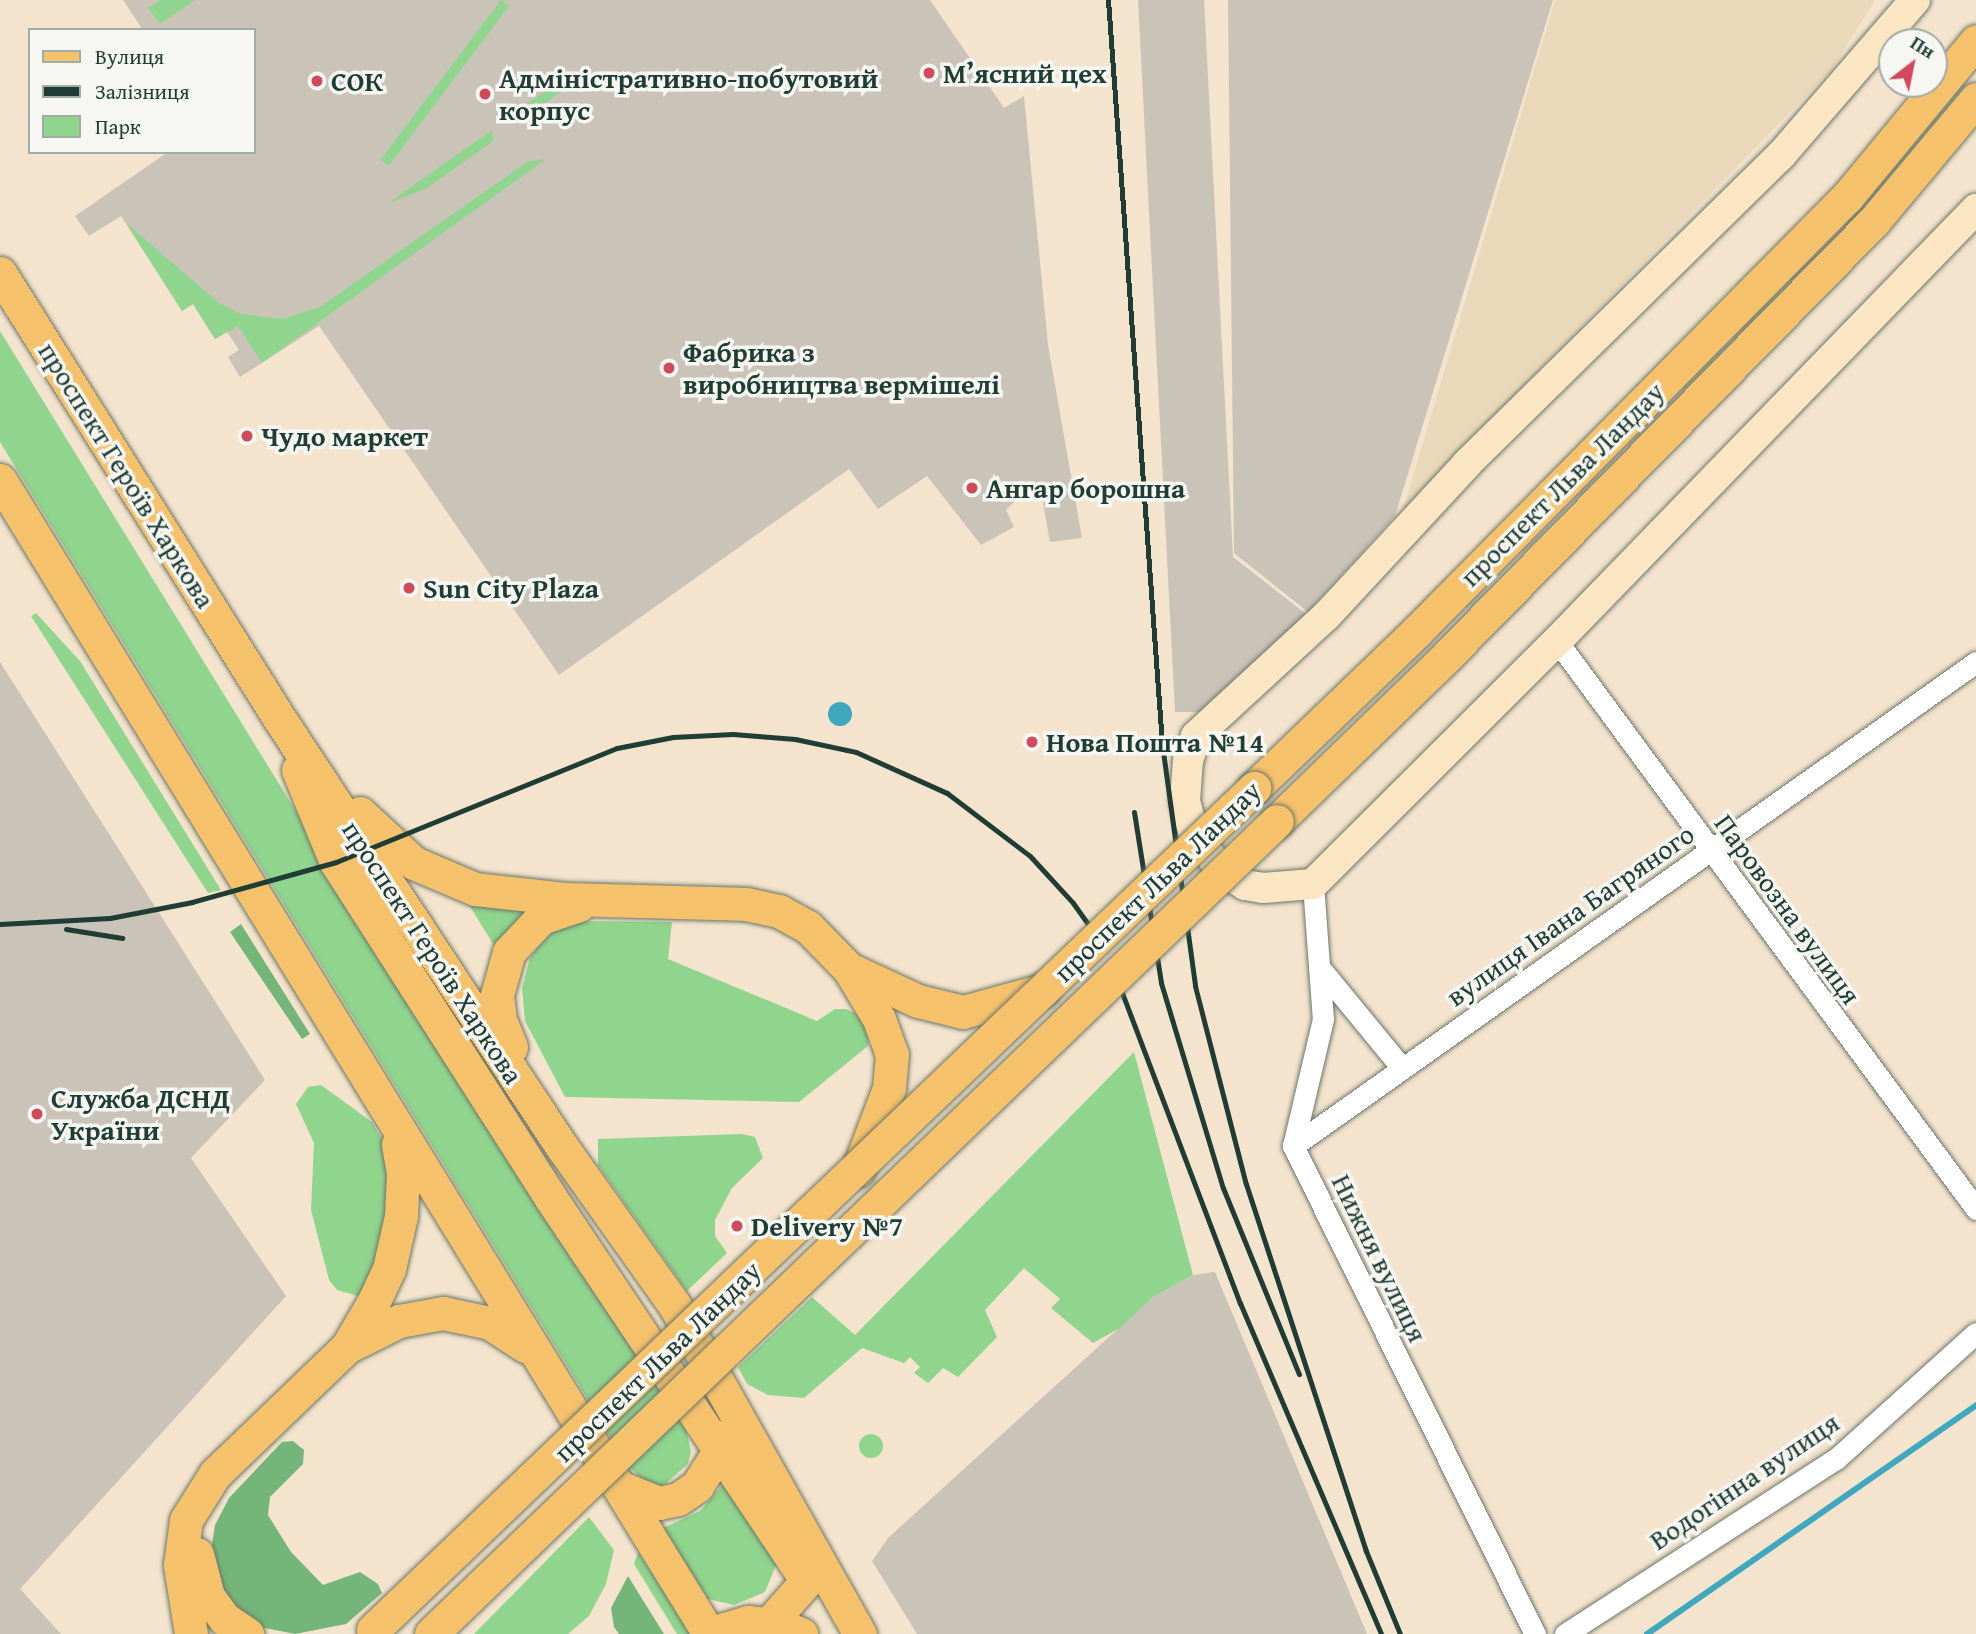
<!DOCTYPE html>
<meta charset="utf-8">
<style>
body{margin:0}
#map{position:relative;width:1976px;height:1634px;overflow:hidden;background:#f4e4cd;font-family:"Gentium Book Plus",serif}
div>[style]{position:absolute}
.built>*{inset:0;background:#e9d9ba}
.industrial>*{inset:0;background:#c9c3b8}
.green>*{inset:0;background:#90d58e;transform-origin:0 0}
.round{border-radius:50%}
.forest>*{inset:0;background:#74b679}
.water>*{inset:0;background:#3ea8be}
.stream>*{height:6px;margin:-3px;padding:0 3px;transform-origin:3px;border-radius:3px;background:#3ea8be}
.roads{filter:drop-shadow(0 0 2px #6a776a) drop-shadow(0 0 2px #6a776a)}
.street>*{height:21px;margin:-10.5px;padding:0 10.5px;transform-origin:10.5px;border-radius:10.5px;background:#fff}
.secondary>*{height:30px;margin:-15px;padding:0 15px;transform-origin:15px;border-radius:15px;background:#fbe6c4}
.primary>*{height:33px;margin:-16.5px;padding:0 16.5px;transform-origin:16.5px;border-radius:16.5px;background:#f5c16b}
.rail>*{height:5px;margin:-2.5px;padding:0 2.5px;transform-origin:2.5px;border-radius:2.5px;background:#1f3d34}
.bridges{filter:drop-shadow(0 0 2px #6a776a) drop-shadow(0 0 2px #6a776a)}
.primary-bridge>*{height:33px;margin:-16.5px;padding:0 16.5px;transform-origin:16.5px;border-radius:16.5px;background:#f5c16b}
.dots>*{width:19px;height:19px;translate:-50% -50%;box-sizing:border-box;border:4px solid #f6f6f2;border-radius:50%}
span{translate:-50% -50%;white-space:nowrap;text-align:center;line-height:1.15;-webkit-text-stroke:7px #f6f6f2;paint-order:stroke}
.poi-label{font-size:28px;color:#1f3d34;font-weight:700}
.left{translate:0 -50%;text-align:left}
.street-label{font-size:28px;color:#1f3d34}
.legend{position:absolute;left:28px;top:28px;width:228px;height:126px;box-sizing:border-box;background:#f6f6f2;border:2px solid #a0aca6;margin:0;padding:9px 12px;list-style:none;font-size:21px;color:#1f3d34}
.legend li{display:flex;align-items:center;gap:14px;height:35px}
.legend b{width:35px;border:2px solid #a0aca6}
.north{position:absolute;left:1878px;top:28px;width:70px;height:70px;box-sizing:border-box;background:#f6f6f2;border:2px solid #a0aca6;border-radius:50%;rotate:32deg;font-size:19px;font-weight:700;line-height:28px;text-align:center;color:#1f3d34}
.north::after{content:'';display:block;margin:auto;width:24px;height:32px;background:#d1495b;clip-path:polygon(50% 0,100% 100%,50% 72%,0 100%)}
</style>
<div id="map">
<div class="built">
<i style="clip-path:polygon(1555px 0,1875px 0,1832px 69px,1403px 510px)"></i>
</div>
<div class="industrial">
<i style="clip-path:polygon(123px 0,930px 0,1004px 108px,1024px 96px,1048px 345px,1082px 538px,1050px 542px,1041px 491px,1017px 499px,1006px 510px,1014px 527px,981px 545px,927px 476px,878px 509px,849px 469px,559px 675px,319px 326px,240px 377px,228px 357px,239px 350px,227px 332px,215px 339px,193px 304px,182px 311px,121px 216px,89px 236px,75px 216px,168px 152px,254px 152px,254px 30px,143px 30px)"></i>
<i style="clip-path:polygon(1138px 0,1204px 0,1233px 557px,1306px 614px,1209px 712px,1175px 712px)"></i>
<i style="clip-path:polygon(1228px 0,1553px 0,1395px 516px,1308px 612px,1234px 553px)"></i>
<i style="clip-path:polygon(0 662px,265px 1080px,191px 1158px,286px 1296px,20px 1589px,61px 1634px,0 1634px)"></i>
<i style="clip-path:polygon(1215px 1272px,1367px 1634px,917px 1634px,872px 1561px,888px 1538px,1153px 1297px,1193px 1275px)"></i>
</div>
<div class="green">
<i style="clip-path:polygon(160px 0,195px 0,160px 24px,148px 8px)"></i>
<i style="left:501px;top:0;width:10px;height:200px;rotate:37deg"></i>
<i style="clip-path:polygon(571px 73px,576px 80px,524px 119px,513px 114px)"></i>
<i style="clip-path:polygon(492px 130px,493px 141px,427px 188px,387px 204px)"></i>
<i style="clip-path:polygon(546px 159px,262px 363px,238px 326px,215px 339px,193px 304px,182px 311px,126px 223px,219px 303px,241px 314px,282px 319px,320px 307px,527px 162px)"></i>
<i style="clip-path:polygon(0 331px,326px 860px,685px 1425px,691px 1451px,688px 1464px,665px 1484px,654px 1489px,630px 1468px,0 442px)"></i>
<i style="clip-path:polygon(36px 613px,80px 661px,221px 890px,208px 893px,31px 616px)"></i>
<i style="clip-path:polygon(466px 900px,532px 907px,501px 957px)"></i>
<i style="clip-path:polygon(577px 921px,672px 922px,668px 959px,817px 1021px,835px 1009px,846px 1009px,857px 1014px,869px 1034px,868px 1046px,799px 1102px,565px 1097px,525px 1021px,522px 988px,530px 958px,540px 945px,561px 924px)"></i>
<i style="clip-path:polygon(1134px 1052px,1193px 1275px,1153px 1297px,1120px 1328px,1093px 1343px,1051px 1308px,1060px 1299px,1024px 1268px,985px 1310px,997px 1337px,958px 1377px,943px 1368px,928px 1383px,914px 1373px,920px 1367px,910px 1357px,904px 1363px,862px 1348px,804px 1398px,768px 1395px,747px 1384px,738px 1367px,812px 1297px,855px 1335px)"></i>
<i style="clip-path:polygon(321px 1085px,372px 1122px,386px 1146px,393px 1180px,379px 1264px,358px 1296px,337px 1290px,329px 1280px,311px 1210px,314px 1143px,296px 1104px,308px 1087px)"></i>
<i style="clip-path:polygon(742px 1134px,755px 1137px,763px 1158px,732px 1188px,715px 1220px,715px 1236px,727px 1253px,687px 1291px,598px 1165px,598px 1139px)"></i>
<i class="round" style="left:859px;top:1434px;width:24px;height:24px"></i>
<i style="clip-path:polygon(726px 1481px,778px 1560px,765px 1592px,734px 1605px,708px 1599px,663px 1528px,700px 1511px)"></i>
<i style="clip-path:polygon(589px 1517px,614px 1550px,606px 1584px,589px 1616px,568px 1634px,474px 1634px)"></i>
<i style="clip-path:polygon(638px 1552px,690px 1633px,689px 1634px,677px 1634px,634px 1564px)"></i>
</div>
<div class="forest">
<i style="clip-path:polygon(241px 924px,310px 1034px,302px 1039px,230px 932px)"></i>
<i style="clip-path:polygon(293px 1441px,304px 1450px,303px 1464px,270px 1497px,268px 1515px,291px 1552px,323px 1585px,360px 1572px,378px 1584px,382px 1593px,346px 1624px,295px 1634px,255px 1626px,229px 1605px,210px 1556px,215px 1525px,229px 1498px,282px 1442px)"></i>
<i style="clip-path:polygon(628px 1576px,664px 1634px,619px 1634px,614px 1627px,611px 1608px)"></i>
</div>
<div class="water">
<i class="round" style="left:828px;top:702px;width:24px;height:24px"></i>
</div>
<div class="stream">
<i style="left:1647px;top:1634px;width:401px;rotate:-34.8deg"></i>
</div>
<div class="roads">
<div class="street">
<i style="left:1557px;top:641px;width:706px;rotate:53.58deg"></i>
<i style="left:1313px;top:884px;width:135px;rotate:85.8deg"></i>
<i style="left:1323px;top:1019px;width:130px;rotate:103.3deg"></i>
<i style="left:1293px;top:1146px;width:545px;rotate:63.62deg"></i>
<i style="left:1319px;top:967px;width:131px;rotate:50.6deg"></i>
<i style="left:1293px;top:1146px;width:837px;rotate:-35.32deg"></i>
<i style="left:1565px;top:1634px;width:323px;rotate:-32.9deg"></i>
<i style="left:1836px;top:1459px;width:188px;rotate:-42deg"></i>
</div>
<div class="secondary">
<i style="left:1915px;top:0;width:205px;rotate:130.8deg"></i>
<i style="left:1781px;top:155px;width:441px;rotate:135.5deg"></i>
<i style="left:1467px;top:464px;width:207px;rotate:132.8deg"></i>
<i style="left:1326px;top:616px;width:177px;rotate:137.3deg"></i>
<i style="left:1196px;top:736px;width:25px;rotate:108deg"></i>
<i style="left:1188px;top:760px;width:41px;rotate:94.2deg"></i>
<i style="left:1185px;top:801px;width:30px;rotate:75deg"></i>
<i style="left:1193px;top:830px;width:45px;rotate:56deg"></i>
<i style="left:1218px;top:867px;width:32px;rotate:34deg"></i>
<i style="left:1245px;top:885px;width:18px;rotate:9deg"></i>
<i style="left:1263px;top:888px;width:50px;rotate:-4.6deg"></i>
<i style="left:1313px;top:884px;width:344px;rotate:-44.9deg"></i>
<i style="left:1557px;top:641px;width:602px;rotate:-45.88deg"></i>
</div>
<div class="primary">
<i style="left:0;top:273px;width:525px;rotate:57.91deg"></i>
<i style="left:279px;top:718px;width:514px;rotate:56.59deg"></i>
<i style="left:562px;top:1147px;width:195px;rotate:54.6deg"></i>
<i style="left:675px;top:1306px;width:377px;rotate:60.6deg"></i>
<i style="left:0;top:480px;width:1354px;rotate:58.43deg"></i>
<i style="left:298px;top:770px;width:100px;rotate:67.6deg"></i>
<i style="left:336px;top:862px;width:398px;rotate:57.4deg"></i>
<i style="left:550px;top:1197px;width:460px;rotate:56.2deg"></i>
<i style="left:1254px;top:788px;width:226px;rotate:-43.9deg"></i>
<i style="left:1417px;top:631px;width:611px;rotate:-45.27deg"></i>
<i style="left:1847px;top:197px;width:202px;rotate:-50.4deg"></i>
<i style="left:360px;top:813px;width:74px;rotate:42.8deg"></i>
<i style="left:414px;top:863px;width:66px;rotate:23.1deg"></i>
<i style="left:475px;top:889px;width:93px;rotate:6.2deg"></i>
<i style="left:567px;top:899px;width:179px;rotate:1.6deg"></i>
<i style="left:746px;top:904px;width:34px;rotate:12deg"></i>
<i style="left:779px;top:911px;width:33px;rotate:29deg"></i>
<i style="left:808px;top:927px;width:59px;rotate:45.7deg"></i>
<i style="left:849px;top:969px;width:58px;rotate:59deg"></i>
<i style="left:879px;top:1019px;width:37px;rotate:70deg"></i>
<i style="left:892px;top:1054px;width:34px;rotate:95deg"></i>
<i style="left:889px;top:1088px;width:88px;rotate:110.7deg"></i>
<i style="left:1277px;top:821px;width:238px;rotate:-44.1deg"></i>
<i style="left:1448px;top:655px;width:608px;rotate:-45.53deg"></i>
<i style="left:1874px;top:221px;width:159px;rotate:-50.1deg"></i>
<i style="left:849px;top:969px;width:76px;rotate:24.9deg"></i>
<i style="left:918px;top:1001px;width:46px;rotate:13.7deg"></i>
<i style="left:963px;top:1012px;width:83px;rotate:-15.4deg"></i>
<i style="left:511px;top:1047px;width:29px;rotate:-112deg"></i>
<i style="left:500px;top:1020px;width:25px;rotate:-97deg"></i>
<i style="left:497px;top:995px;width:45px;rotate:-74.4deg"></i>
<i style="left:509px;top:952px;width:47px;rotate:-46.7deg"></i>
<i style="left:541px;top:918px;width:40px;rotate:-18.9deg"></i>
<i style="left:347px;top:1347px;width:58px;rotate:-26.6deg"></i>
<i style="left:399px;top:1321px;width:45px;rotate:-10.3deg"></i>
<i style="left:443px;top:1313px;width:48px;rotate:12deg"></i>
<i style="left:490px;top:1323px;width:42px;rotate:33.3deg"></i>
<i style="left:622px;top:1488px;width:40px;rotate:22deg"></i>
<i style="left:659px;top:1503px;width:19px;rotate:-12deg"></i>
<i style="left:678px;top:1499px;width:23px;rotate:-34deg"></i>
<i style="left:697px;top:1486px;width:62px;rotate:-57.6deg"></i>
<i style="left:197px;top:1554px;width:43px;rotate:75.3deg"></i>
<i style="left:208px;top:1596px;width:29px;rotate:54deg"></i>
<i style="left:225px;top:1619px;width:27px;rotate:34deg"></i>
<i style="left:191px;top:1634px;width:70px;rotate:-99.1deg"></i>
<i style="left:180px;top:1565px;width:45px;rotate:-82.4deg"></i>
<i style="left:186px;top:1520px;width:54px;rotate:-57.8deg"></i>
<i style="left:215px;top:1474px;width:183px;rotate:-43.9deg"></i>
<i style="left:347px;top:1347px;width:53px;rotate:-59.6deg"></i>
<i style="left:374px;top:1301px;width:35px;rotate:-65deg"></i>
<i style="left:389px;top:1269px;width:54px;rotate:-77.2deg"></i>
<i style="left:401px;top:1216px;width:43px;rotate:-87.3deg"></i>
<i style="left:403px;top:1173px;width:29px;rotate:-100deg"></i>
<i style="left:707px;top:1634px;width:43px;rotate:-16.3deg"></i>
<i style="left:748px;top:1622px;width:31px;rotate:6deg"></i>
<i style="left:779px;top:1625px;width:24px;rotate:22deg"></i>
<i style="left:760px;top:1634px;width:67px;rotate:-48.7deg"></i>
<i style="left:804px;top:1584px;width:27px;rotate:-82deg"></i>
</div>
</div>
<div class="rail">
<i style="left:1108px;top:0;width:746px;rotate:85.85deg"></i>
<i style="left:1162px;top:744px;width:244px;rotate:82.2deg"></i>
<i style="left:1195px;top:986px;width:204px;rotate:75.6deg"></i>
<i style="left:1246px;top:1184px;width:386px;rotate:71.9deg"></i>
<i style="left:1366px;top:1551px;width:90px;rotate:67.7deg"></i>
<i style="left:1134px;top:812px;width:173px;rotate:81deg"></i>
<i style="left:1161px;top:983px;width:214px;rotate:73.2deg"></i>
<i style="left:1223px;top:1188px;width:201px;rotate:67.8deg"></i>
<i style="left:0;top:924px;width:110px;rotate:-3.1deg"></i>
<i style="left:110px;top:918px;width:84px;rotate:-11deg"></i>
<i style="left:192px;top:902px;width:149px;rotate:-15.5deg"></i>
<i style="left:336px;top:862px;width:303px;rotate:-22.1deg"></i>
<i style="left:617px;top:748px;width:57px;rotate:-11.1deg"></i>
<i style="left:673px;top:737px;width:60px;rotate:-2.9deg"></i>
<i style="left:733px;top:734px;width:62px;rotate:4.6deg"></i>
<i style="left:795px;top:739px;width:62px;rotate:12deg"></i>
<i style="left:856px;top:752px;width:100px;rotate:24.3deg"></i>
<i style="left:947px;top:793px;width:104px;rotate:37.2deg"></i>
<i style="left:1030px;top:856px;width:64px;rotate:47.5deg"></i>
<i style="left:1073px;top:903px;width:43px;rotate:54.5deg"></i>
<i style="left:66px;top:929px;width:57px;rotate:9.1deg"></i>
<i style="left:1116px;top:977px;width:349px;rotate:69.2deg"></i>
<i style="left:1240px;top:1303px;width:360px;rotate:66.9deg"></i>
</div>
<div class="bridges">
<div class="primary-bridge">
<i style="left:373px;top:1630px;width:1219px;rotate:-43.7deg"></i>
<i style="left:431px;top:1634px;width:1173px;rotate:-43.86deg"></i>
</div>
</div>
<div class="dots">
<i style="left:929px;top:73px;background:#d1495b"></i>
<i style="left:317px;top:81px;background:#d1495b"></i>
<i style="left:485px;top:94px;background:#d1495b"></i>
<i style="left:669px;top:368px;background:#d1495b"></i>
<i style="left:247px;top:436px;background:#d1495b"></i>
<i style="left:972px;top:488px;background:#d1495b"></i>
<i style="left:409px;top:588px;background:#d1495b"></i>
<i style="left:1032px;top:742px;background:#d1495b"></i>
<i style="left:37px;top:1114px;background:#d1495b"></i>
<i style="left:737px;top:1226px;background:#d1495b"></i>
</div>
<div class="poi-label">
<span class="left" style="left:943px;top:73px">М’ясний цех</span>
<span class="left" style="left:499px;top:94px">Адміністративно-побутовий<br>корпус</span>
<span class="left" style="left:331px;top:81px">СОК</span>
<span class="left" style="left:683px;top:368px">Фабрика з<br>виробництва вермішелі</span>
<span class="left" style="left:261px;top:436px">Чудо маркет</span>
<span class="left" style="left:986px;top:488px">Ангар борошна</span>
<span class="left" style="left:423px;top:588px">Sun City Plaza</span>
<span class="left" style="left:1046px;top:742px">Нова Пошта №14</span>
<span class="left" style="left:51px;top:1114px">Служба ДСНД<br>України</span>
<span class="left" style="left:751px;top:1226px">Delivery №7</span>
</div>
<div class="street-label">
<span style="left:127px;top:475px;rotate:58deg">проспект Героїв Харкова</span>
<span style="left:1562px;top:484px;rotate:-45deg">проспект Льва Ландау</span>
<span style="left:1157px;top:881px;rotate:-44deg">проспект Льва Ландау</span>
<span style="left:1788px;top:909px;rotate:54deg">Паровозна вулиця</span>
<span style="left:1570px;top:915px;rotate:-35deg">вулиця Івана Багряного</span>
<span style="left:433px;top:952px;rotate:57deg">проспект Героїв Харкова</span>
<span style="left:1380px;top:1258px;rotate:64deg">Нижня вулиця</span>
<span style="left:657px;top:1361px;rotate:-44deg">проспект Льва Ландау</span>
<span style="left:1744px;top:1481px;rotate:-34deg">Водогінна вулиця</span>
</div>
<ul class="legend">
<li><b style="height:9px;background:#f5c16b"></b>Вулиця</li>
<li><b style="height:9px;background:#1f3d34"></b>Залізниця</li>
<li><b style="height:19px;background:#90d58e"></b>Парк</li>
</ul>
<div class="north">Пн</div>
</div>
